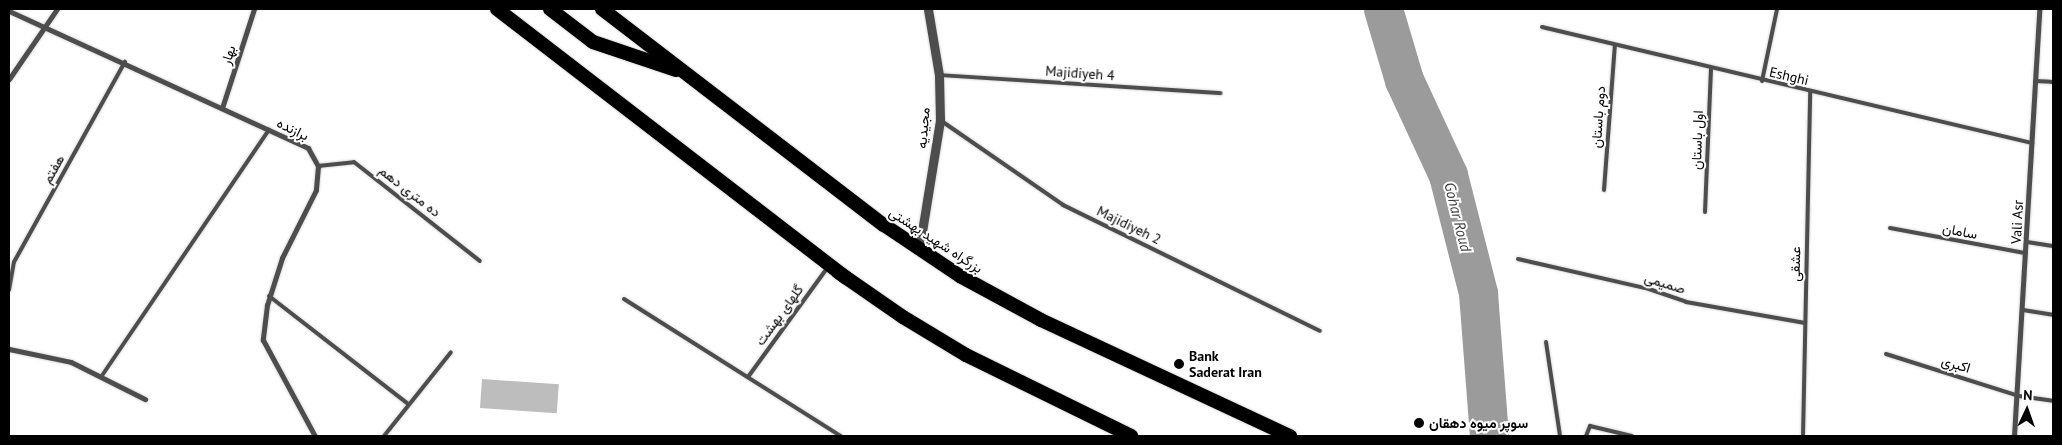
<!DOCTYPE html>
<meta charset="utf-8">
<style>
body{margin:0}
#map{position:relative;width:2062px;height:445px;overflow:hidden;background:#fff;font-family:"PT Sans",Vazirmatn,sans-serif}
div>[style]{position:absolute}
.river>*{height:39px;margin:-19.5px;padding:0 19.5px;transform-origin:19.5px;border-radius:19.5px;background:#9b9b9b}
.building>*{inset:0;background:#bdbdbd;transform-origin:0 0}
.roads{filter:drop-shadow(0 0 1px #dbdbdb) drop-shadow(0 0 1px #dbdbdb)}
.service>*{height:4px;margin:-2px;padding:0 2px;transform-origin:2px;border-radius:2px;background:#4d4d4d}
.minor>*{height:5px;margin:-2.5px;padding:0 2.5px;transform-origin:2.5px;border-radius:2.5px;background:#4d4d4d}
.tertiary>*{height:9px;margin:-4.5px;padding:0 4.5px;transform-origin:4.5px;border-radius:4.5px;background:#4d4d4d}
.trunk>*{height:14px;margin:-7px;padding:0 7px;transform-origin:7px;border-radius:7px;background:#000}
.dots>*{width:14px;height:14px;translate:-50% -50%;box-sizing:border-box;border:2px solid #fff;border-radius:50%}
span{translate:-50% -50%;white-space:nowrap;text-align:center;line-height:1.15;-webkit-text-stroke:4px #fff;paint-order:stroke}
.street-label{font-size:14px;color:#000}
.poi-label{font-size:14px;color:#000;font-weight:700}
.left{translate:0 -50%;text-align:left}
.water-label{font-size:15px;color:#3c3c3c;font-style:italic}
.frame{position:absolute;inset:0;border:10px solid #000;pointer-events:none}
.north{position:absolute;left:2002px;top:385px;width:50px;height:50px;-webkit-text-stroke:4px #fff;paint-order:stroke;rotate:3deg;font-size:14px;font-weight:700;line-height:20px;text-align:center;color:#000}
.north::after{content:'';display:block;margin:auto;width:18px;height:22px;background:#000;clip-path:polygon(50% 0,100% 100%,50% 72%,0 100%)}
</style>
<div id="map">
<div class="river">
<i style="left:1383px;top:9px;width:74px;rotate:73.5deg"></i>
<i style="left:1404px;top:80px;width:105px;rotate:65.1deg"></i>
<i style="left:1448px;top:175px;width:122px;rotate:75.7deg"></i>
<i style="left:1478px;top:293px;width:143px;rotate:85.6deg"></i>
</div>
<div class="building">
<i style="left:482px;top:379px;width:77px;height:29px;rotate:4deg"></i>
</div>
<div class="roads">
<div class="service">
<i style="left:1542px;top:27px;width:504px;rotate:13.32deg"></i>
<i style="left:939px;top:75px;width:282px;rotate:3.7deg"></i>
<i style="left:1762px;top:81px;width:74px;rotate:-78.2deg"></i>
<i style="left:2035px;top:81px;width:18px;rotate:3deg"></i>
<i style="left:940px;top:120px;width:150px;rotate:34.6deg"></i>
<i style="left:1063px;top:205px;width:286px;rotate:26.1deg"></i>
<i style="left:318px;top:166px;width:36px;rotate:-6deg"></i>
<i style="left:354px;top:162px;width:160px;rotate:38.2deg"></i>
<i style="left:1604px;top:190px;width:145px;rotate:-85.7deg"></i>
<i style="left:1705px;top:212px;width:144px;rotate:-87.6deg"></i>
<i style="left:1890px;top:228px;width:137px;rotate:10.5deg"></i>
<i style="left:2027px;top:242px;width:26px;rotate:9deg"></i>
<i style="left:1518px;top:259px;width:134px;rotate:12.9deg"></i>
<i style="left:1649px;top:289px;width:39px;rotate:19deg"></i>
<i style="left:1686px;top:302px;width:121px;rotate:10deg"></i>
<i style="left:9px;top:290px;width:28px;rotate:-80deg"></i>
<i style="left:14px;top:262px;width:229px;rotate:-61deg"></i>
<i style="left:269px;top:296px;width:176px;rotate:37.8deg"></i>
<i style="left:624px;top:299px;width:257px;rotate:32.3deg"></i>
<i style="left:2023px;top:310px;width:30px;rotate:9deg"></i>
<i style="left:1546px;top:342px;width:95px;rotate:81.5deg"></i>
<i style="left:1886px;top:354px;width:139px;rotate:17.5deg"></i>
<i style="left:2019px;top:396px;width:34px;rotate:8deg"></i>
<i style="left:101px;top:377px;width:299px;rotate:-55.8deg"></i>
<i style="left:748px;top:377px;width:136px;rotate:-54deg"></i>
<i style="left:384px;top:436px;width:107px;rotate:-51.4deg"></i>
<i style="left:1586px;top:436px;width:11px;rotate:-68deg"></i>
<i style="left:1590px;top:426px;width:43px;rotate:13.4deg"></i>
<i style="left:1803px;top:436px;width:344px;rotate:-88.8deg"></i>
</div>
<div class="minor">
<i style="left:9px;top:11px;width:329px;rotate:24.6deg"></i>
<i style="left:308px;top:148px;width:21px;rotate:61deg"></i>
<i style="left:318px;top:166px;width:24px;rotate:95deg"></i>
<i style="left:316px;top:190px;width:76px;rotate:116.6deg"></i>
<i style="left:282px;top:258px;width:49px;rotate:107.7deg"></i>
<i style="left:267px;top:305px;width:35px;rotate:97deg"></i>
<i style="left:263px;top:340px;width:109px;rotate:61.6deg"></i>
<i style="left:9px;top:79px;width:85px;rotate:-55.6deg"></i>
<i style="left:222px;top:108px;width:104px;rotate:-72.1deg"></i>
<i style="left:9px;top:349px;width:63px;rotate:11.8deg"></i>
<i style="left:71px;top:362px;width:83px;rotate:26.6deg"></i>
<i style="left:2014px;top:436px;width:428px;rotate:-86.6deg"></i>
</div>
<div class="tertiary">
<i style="left:919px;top:250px;width:132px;rotate:-80.8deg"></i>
<i style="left:940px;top:120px;width:45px;rotate:-91.3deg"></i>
<i style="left:939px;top:75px;width:67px;rotate:-99.5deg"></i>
</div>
<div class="trunk">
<i style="left:497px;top:9px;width:441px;rotate:37.6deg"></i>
<i style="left:550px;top:9px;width:54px;rotate:37.5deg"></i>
<i style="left:593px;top:42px;width:88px;rotate:18.6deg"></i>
<i style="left:602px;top:9px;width:355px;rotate:37.5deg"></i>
<i style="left:884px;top:225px;width:92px;rotate:33.9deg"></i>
<i style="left:960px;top:276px;width:92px;rotate:28.5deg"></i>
<i style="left:1041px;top:320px;width:275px;rotate:25deg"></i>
<i style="left:838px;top:272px;width:79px;rotate:34.7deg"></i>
<i style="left:903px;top:317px;width:74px;rotate:31.1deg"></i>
<i style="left:966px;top:355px;width:184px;rotate:26.1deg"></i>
</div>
</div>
<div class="dots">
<i style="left:1179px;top:364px;background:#000"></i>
<i style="left:1419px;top:423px;background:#000"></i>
</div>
<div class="street-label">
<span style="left:228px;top:55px;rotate:-72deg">بهار</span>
<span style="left:1080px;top:73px;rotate:4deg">Majidiyeh 4</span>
<span style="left:1789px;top:76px;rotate:13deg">Eshghi</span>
<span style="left:1598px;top:117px;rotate:-86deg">دوم باستان</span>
<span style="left:923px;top:128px;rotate:-85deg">مجیدیه</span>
<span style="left:293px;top:129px;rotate:26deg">برازنده</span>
<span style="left:1697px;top:140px;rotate:-88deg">اول باستان</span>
<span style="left:53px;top:169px;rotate:-61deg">هفتم</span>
<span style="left:410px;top:191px;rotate:38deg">ده متری دهم</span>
<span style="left:2017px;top:222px;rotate:-87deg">Vali Asr</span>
<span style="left:1129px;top:225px;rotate:26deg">Majidiyeh 2</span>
<span style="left:1960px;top:231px;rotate:11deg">سامان</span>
<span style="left:936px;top:240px;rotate:33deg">بزرگراه شهید بهشتی</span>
<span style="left:1795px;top:264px;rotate:-89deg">عشقی</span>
<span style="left:1665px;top:283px;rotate:17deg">صمیمی</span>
<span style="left:779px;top:315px;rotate:-54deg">گلهای بهشت</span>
<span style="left:1956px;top:364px;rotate:17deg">اکبری</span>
</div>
<div class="poi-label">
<span class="left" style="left:1189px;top:364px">Bank<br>Saderat Iran</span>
<span class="left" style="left:1429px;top:423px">سوپر میوه دهقان</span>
</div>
<div class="water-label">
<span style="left:1458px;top:217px;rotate:76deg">Gohar Roud</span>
</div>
<div class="frame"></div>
<div class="north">N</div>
</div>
